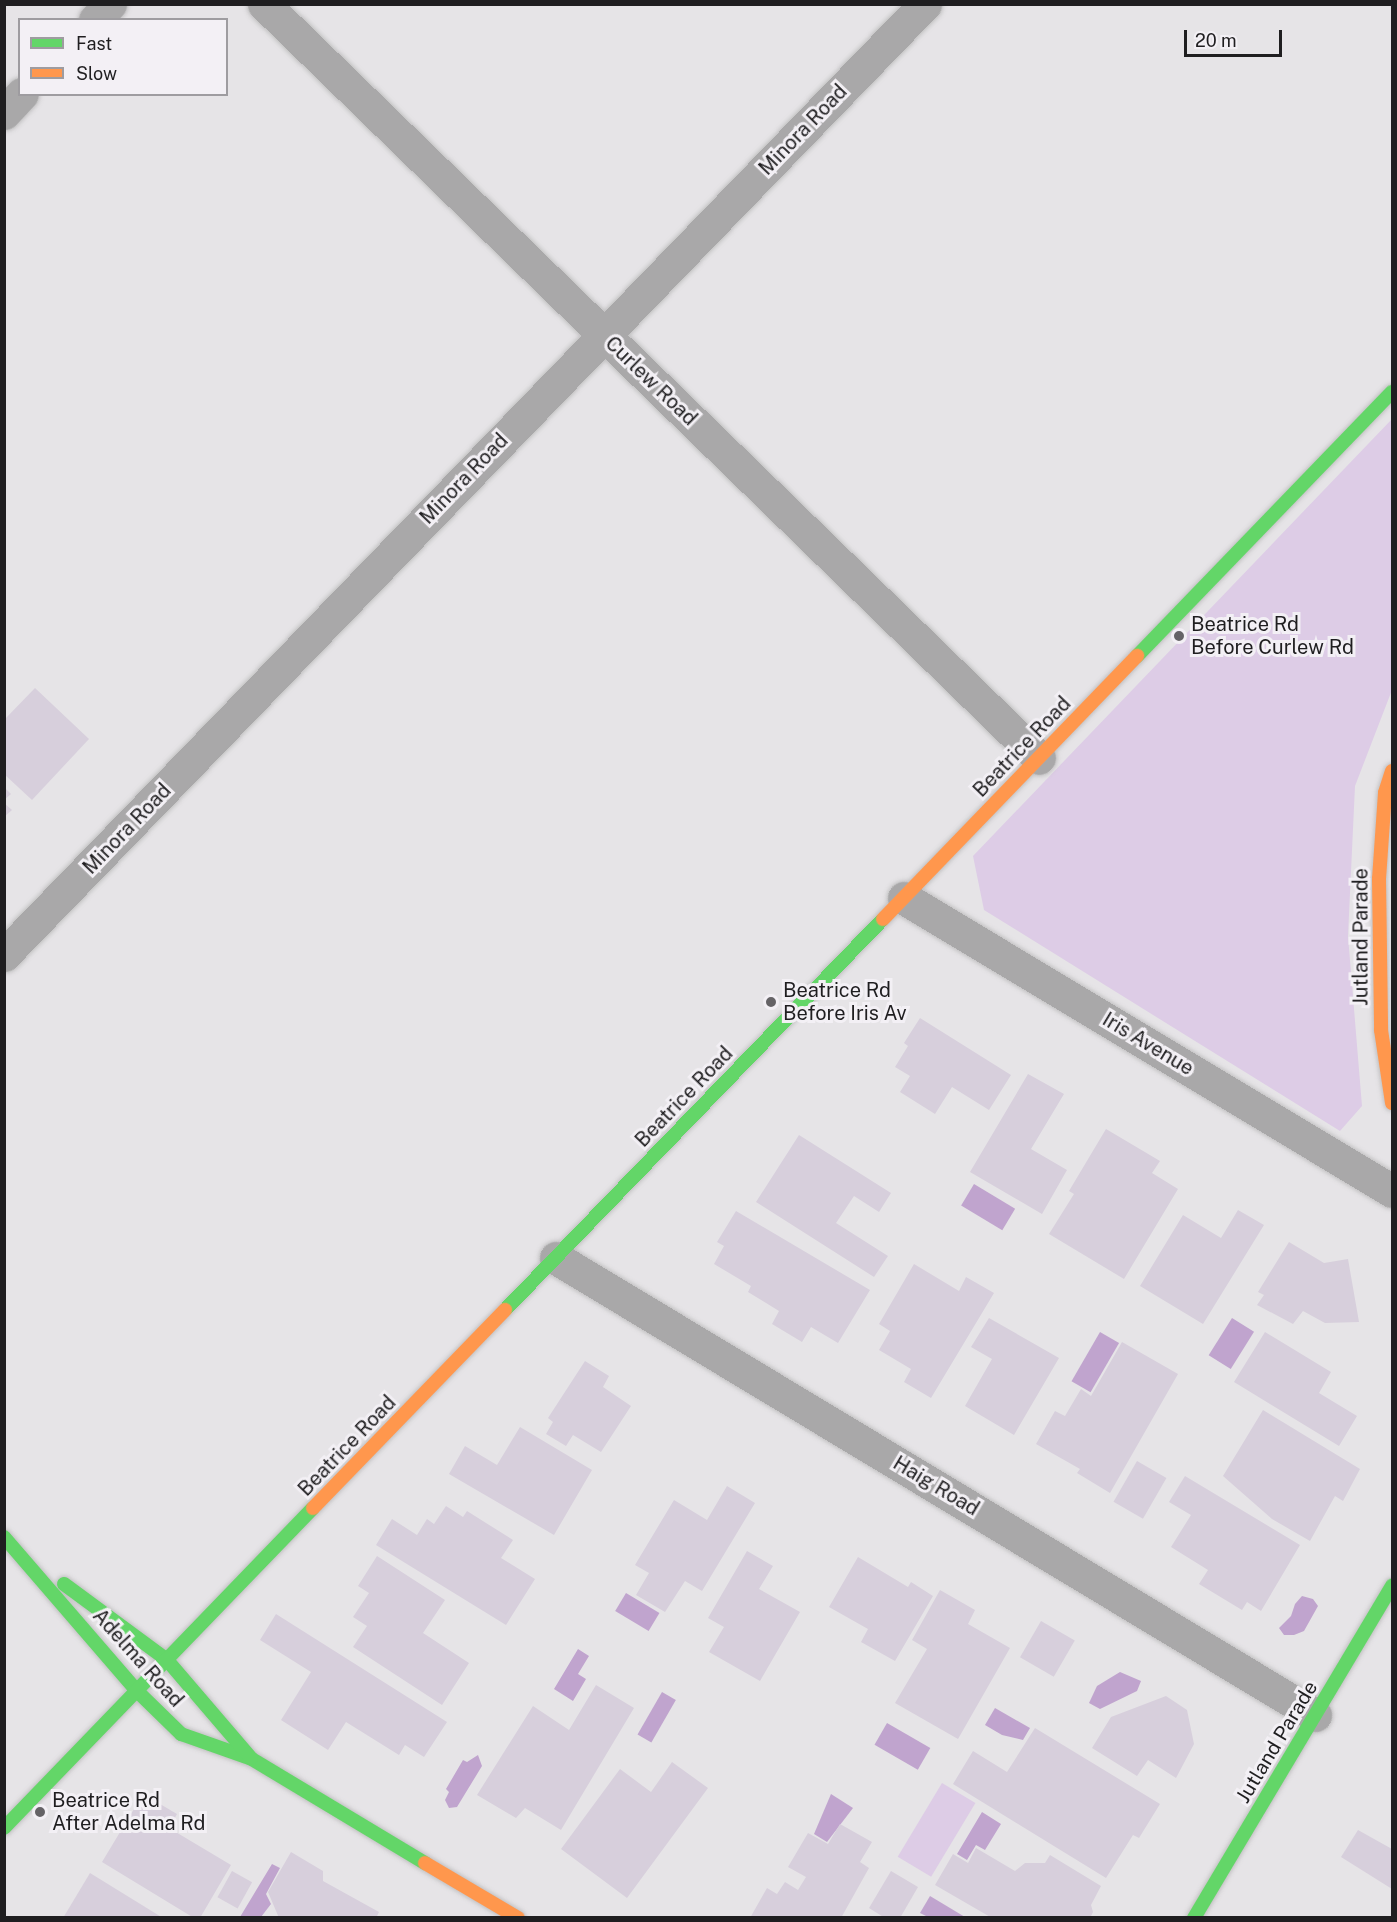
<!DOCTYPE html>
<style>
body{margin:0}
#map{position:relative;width:1397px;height:1922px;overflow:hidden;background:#e6e4e7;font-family:"Public Sans",sans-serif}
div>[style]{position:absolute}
.green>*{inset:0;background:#ddcce6;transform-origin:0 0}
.water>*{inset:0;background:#c0a4ce;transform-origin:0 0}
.building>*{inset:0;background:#d7cfdc;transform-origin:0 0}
.roads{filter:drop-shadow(0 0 2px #c2c1c2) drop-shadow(0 0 2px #c2c1c2)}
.street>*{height:33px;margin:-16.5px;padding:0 16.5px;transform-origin:16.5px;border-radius:16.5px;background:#a9a8a9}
.fast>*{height:14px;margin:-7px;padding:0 7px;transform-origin:7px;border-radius:7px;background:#63d668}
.slow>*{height:14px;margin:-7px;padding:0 7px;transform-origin:7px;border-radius:7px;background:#ff974d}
.dots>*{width:16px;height:16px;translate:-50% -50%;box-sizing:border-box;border:3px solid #f3f0f5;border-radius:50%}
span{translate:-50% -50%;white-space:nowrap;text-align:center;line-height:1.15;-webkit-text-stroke:6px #f3f0f5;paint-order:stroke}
.street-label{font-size:20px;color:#1f1e20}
.poi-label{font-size:20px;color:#1f1e20}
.left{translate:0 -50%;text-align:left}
.frame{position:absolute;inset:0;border:6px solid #1f1e20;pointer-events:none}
.legend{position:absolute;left:18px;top:18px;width:210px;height:78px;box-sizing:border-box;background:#f3f0f5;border:2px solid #9e9ca0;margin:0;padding:8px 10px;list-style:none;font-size:18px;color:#1f1e20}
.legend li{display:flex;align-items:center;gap:12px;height:30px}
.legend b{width:30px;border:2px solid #9e9ca0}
.scale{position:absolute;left:1184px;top:30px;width:98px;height:27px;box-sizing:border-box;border:3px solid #1f1e20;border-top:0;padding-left:8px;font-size:18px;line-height:21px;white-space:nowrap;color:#1f1e20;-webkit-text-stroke:4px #f3f0f5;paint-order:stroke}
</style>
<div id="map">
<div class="green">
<i style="clip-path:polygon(1392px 419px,1392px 690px,1355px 786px,1348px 936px,1362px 1106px,1340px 1131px,984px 910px,973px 856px)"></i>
<i style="left:942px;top:1783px;width:39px;height:86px;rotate:31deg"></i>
</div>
<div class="water">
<i style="left:974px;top:1184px;width:48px;height:25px;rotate:31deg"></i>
<i style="left:1232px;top:1318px;width:26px;height:44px;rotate:32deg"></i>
<i style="left:1100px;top:1332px;width:22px;height:57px;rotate:30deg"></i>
<i style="left:626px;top:1593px;width:39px;height:21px;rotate:31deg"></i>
<i style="clip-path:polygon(1302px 1596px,1313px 1599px,1318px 1606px,1304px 1631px,1294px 1635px,1284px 1635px,1279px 1628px,1291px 1616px,1295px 1604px)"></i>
<i style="clip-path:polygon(578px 1649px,589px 1656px,578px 1674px,586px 1679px,573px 1701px,554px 1689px)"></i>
<i style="clip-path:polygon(1120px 1672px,1141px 1681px,1137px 1691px,1100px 1709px,1089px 1703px,1097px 1686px)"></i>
<i style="left:662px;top:1692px;width:16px;height:49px;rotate:30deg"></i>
<i style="clip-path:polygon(995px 1708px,1030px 1728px,1023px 1740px,1002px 1735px,985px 1725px)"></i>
<i style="left:887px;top:1723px;width:50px;height:25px;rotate:30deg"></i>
<i style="clip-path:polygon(478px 1755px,482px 1766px,457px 1807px,449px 1808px,445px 1800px,449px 1792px,446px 1789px,463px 1760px,467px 1762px)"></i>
<i style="clip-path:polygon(831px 1794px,853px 1808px,827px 1842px,814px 1834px)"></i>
<i style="clip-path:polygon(982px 1812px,1001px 1824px,985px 1850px,976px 1845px,967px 1860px,957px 1854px)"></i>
<i style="clip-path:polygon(272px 1864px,280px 1868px,266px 1894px,271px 1904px,261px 1917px,240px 1917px)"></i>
<i style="clip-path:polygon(930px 1896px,965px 1917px,928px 1917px,920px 1913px)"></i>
</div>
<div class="building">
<i style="clip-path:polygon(35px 688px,89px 739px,32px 800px,4px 774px,4px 720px)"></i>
<i style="clip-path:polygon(4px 787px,11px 794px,4px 800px)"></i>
<i style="clip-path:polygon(4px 803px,12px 810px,4px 817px)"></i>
<i style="clip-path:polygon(920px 1018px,1011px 1075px,989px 1110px,952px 1087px,935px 1114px,900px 1092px,910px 1076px,895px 1067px,908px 1046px,904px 1043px)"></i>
<i style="clip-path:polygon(1028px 1074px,1064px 1094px,1031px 1149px,1067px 1170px,1042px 1214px,970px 1172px)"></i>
<i style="clip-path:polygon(1106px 1129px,1160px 1161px,1152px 1173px,1178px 1189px,1124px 1279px,1049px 1234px,1074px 1194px,1069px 1191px)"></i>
<i style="clip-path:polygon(799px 1135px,891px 1193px,879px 1212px,854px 1196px,836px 1223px,888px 1256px,874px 1277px,756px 1202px)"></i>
<i style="clip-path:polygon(1238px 1210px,1264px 1225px,1203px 1324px,1140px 1286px,1183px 1215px,1221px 1238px)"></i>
<i style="clip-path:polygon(736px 1211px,870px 1290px,838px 1343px,811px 1327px,802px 1342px,772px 1324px,779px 1311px,748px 1292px,751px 1286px,714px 1264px,724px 1246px,717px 1242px)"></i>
<i style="clip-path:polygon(1289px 1242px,1324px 1263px,1348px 1259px,1359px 1322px,1325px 1323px,1303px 1311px,1293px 1324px,1257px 1305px,1264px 1295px,1258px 1292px)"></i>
<i style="clip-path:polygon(914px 1264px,959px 1291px,966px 1277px,994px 1293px,931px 1398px,904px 1382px,911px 1369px,879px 1350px,890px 1331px,879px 1324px)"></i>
<i style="clip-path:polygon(989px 1318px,1059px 1358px,1014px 1435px,965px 1406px,992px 1359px,971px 1347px)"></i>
<i style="clip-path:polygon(1265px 1332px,1331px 1372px,1319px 1393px,1357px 1416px,1339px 1446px,1234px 1382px)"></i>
<i style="clip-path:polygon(1122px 1342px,1178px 1374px,1110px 1493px,1077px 1473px,1080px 1469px,1036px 1444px,1055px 1411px,1065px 1416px,1081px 1389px,1091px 1396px)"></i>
<i style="clip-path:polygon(585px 1361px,609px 1376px,603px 1387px,631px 1406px,601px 1452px,573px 1435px,566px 1446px,546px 1434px,553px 1422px,548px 1418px)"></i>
<i style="clip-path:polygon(1263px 1410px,1360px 1469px,1343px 1501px,1335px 1496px,1310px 1541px,1272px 1519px,1223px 1476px)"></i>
<i style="clip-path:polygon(520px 1427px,592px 1470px,554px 1535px,449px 1474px,465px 1446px,497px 1465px)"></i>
<i style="left:1137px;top:1461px;width:34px;height:47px;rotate:30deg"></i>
<i style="clip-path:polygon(1185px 1476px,1300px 1545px,1261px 1611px,1247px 1602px,1242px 1610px,1199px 1584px,1208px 1570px,1171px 1547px,1191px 1515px,1169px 1502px)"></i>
<i style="clip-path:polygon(727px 1486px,755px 1503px,702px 1591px,685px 1581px,665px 1612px,636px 1595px,649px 1573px,635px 1565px,674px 1500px,707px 1520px)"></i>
<i style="clip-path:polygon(446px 1506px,463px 1517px,467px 1511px,513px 1540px,501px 1558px,535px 1579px,506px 1625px,376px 1545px,392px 1519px,417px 1535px,427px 1519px,434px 1524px)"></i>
<i style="clip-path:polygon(747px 1551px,773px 1566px,759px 1589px,800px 1612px,760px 1681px,709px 1652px,724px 1627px,708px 1618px)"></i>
<i style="clip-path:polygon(377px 1556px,445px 1600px,423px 1633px,469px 1663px,442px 1705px,353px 1647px,367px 1626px,353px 1617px,369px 1593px,358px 1586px)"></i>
<i style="clip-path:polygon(858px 1557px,908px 1587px,911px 1582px,933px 1596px,895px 1661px,861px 1642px,868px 1629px,829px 1607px)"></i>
<i style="clip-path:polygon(940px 1590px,975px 1610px,968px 1624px,1010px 1648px,958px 1739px,895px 1703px,927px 1649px,912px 1640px)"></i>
<i style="clip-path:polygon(276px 1614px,447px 1722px,424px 1757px,405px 1745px,399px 1755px,346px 1722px,328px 1750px,281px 1720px,311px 1672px,260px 1640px)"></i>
<i style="left:1041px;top:1621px;width:39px;height:42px;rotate:30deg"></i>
<i style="clip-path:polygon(596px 1685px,634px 1708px,561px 1830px,525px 1808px,516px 1818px,477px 1795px,533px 1706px,569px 1730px)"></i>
<i style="clip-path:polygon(1166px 1696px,1187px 1710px,1194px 1744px,1176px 1778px,1148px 1760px,1137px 1776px,1092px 1748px,1111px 1717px)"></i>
<i style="clip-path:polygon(1035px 1728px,1160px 1804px,1139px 1838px,1133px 1835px,1106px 1878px,953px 1784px,973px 1751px,1007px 1772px)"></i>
<i style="clip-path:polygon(672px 1762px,708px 1788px,627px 1898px,561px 1849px,620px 1769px,651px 1792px)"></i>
<i style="clip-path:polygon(143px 1794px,177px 1814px,169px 1828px,231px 1865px,200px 1918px,194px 1918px,102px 1862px)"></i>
<i style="clip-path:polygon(840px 1824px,872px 1842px,860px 1862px,869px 1868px,841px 1918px,750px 1918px,767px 1888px,777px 1894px,785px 1882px,798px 1890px,806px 1877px,788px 1867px,808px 1833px,828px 1844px)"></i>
<i style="clip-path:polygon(1358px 1830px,1392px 1849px,1392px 1889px,1341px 1857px)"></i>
<i style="clip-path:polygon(976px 1848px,1015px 1871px,1025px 1863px,1045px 1863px,1050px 1855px,1101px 1886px,1091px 1905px,1093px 1912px,1090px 1918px,992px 1918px,935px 1885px,953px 1854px,968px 1863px)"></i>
<i style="clip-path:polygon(291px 1852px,323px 1871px,323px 1881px,379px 1912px,376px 1918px,279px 1918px,268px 1892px)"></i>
<i style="left:232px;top:1871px;width:23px;height:30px;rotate:29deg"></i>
<i style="clip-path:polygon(891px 1871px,918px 1887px,900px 1918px,885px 1918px,869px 1908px)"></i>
<i style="clip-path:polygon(90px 1873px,163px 1918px,63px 1918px)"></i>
</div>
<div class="roads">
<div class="street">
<i style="left:264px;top:4px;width:1081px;rotate:44.21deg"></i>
<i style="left:95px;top:20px;width:22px;rotate:-47deg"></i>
<i style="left:4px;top:113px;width:26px;rotate:-47deg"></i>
<i style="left:904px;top:898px;width:569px;rotate:30.98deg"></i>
<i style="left:4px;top:955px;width:1324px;rotate:-45.92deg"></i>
<i style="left:556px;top:1258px;width:886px;rotate:31.05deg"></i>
</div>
<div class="fast">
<i style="left:1137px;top:656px;width:367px;rotate:-46deg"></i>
<i style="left:505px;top:1310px;width:544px;rotate:-45.97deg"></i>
<i style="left:4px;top:1537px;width:203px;rotate:49.2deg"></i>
<i style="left:137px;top:1691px;width:62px;rotate:44.3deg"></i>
<i style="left:181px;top:1734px;width:75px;rotate:19.4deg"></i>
<i style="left:252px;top:1759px;width:202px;rotate:31deg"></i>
<i style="left:64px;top:1584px;width:128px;rotate:36.4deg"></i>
<i style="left:167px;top:1660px;width:129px;rotate:49.4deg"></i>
<i style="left:4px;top:1828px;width:445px;rotate:-46deg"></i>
<i style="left:1194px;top:1918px;width:387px;rotate:-59.2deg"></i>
</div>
<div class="slow">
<i style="left:1392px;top:771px;width:23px;rotate:108deg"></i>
<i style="left:1385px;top:793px;width:86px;rotate:94deg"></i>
<i style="left:1379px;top:879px;width:151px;rotate:89.2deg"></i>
<i style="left:1381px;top:1030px;width:74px;rotate:81.4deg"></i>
<i style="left:883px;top:919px;width:366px;rotate:-46deg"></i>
<i style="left:313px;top:1508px;width:276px;rotate:-45.9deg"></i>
<i style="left:425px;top:1863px;width:108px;rotate:30.6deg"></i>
</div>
</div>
<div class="dots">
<i style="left:1179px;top:636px;background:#656366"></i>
<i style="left:771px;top:1002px;background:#656366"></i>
<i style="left:40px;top:1812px;background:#656366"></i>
</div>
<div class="street-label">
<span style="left:803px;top:130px;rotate:-46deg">Minora Road</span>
<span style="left:651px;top:381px;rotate:44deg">Curlew Road</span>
<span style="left:464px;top:479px;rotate:-46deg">Minora Road</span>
<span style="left:1022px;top:747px;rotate:-46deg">Beatrice Road</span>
<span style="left:127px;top:829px;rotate:-46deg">Minora Road</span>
<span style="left:1361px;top:937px;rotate:-90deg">Jutland Parade</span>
<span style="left:1148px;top:1044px;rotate:31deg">Iris Avenue</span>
<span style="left:684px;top:1097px;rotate:-46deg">Beatrice Road</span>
<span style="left:347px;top:1446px;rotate:-46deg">Beatrice Road</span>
<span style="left:936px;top:1486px;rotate:31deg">Haig Road</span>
<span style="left:138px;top:1658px;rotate:48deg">Adelma Road</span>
<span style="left:1277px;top:1742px;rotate:-59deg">Jutland Parade</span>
</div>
<div class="poi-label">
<span class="left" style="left:1191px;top:636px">Beatrice Rd<br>Before Curlew Rd</span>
<span class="left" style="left:783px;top:1002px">Beatrice Rd<br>Before Iris Av</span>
<span class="left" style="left:52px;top:1812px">Beatrice Rd<br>After Adelma Rd</span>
</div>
<div class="frame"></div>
<ul class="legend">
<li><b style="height:8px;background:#63d668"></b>Fast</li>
<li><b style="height:8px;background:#ff974d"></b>Slow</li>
</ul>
<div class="scale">20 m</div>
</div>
